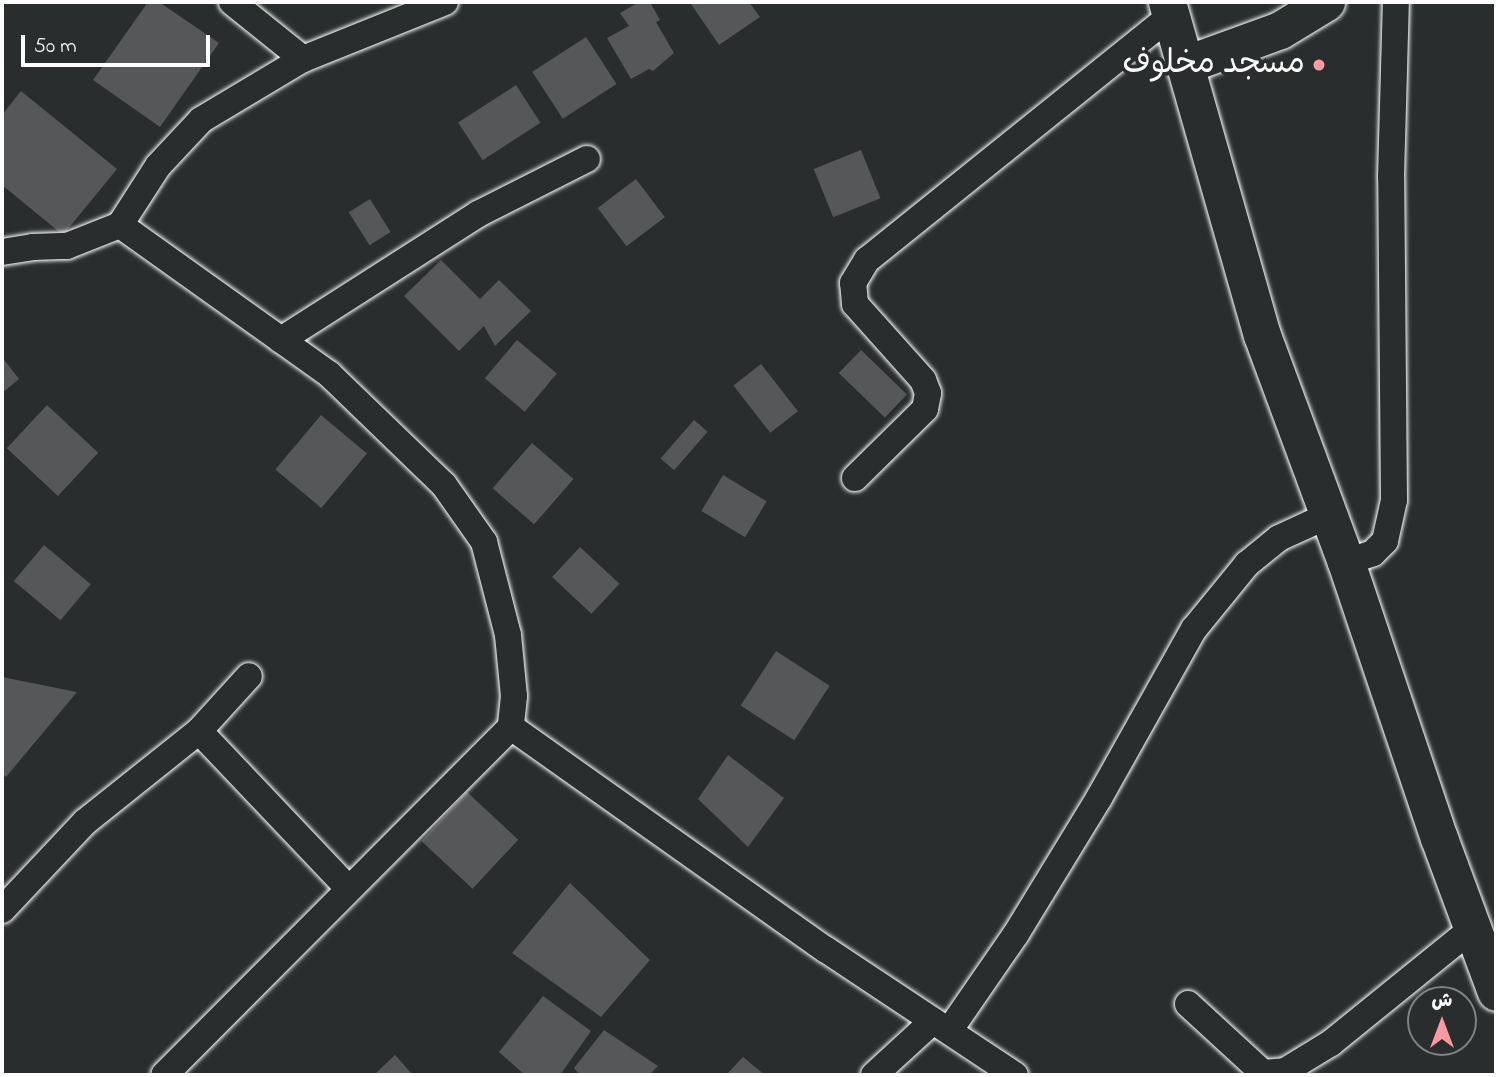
<!DOCTYPE html>
<meta charset="utf-8">
<style>
body{margin:0}
#map{position:relative;width:1498px;height:1077px;overflow:hidden;background:#2a2d2e;font-family:"Indie Flower","Playpen Sans Arabic",sans-serif}
div>[style]{position:absolute}
.building>*{inset:0;background:#555758;transform-origin:0 0}
.roads{filter:drop-shadow(0 0 2px #fff) drop-shadow(0 0 2px #fff)}
.street>*{height:26px;margin:-13px;padding:0 13px;transform-origin:13px;border-radius:13px;background:#2a2d2e}
.secondary>*{height:37px;margin:-18.5px;padding:0 18.5px;transform-origin:18.5px;border-radius:18.5px;background:#2a2d2e}
.dots>*{width:19px;height:19px;translate:-50% -50%;box-sizing:border-box;border:4px solid #2a2d2e;border-radius:50%}
span{translate:-50% -50%;white-space:nowrap;text-align:center;line-height:1.15;-webkit-text-stroke:7px #2a2d2e;paint-order:stroke}
.poi-label{font-size:32px;color:#fff}
.right{translate:-100% -50%;text-align:right}
.frame{position:absolute;inset:0;border:4px solid #fff;pointer-events:none}
.north{position:absolute;left:1407px;top:986px;width:70px;height:70px;box-sizing:border-box;background:#2a2d2e;border:2px solid #7f8182;border-radius:50%;rotate:0deg;font-size:19px;font-weight:700;line-height:28px;text-align:center;color:#fff}
.north::after{content:'';display:block;margin:auto;width:24px;height:32px;background:#ff9aa2;clip-path:polygon(50% 0,100% 100%,50% 72%,0 100%)}
.scale{position:absolute;left:21px;top:35px;width:189px;height:32px;box-sizing:border-box;border:4px solid #fff;border-top:0;padding-left:9px;font-size:21px;line-height:24px;white-space:nowrap;color:#fff;-webkit-text-stroke:5px #2a2d2e;paint-order:stroke}
</style>
<div id="map">
<div class="building">
<i style="clip-path:polygon(148px 2px,159px 2px,219px 43px,160px 127px,93px 80px)"></i>
<i style="clip-path:polygon(639px 2px,650px 2px,660px 20px,656px 22px,674px 53px,653px 71px,649px 69px,631px 79px,607px 38px,629px 26px,620px 13px)"></i>
<i style="clip-path:polygon(694px 2px,749px 2px,760px 17px,719px 45px,691px 4px)"></i>
<i style="left:586px;top:37px;width:56px;height:64px;rotate:57deg"></i>
<i style="left:516px;top:85px;width:45px;height:69px;rotate:57deg"></i>
<i style="clip-path:polygon(21px 91px,117px 169px,63px 235px,2px 185px,2px 115px)"></i>
<i style="left:861px;top:150px;width:52px;height:51px;rotate:68deg"></i>
<i style="left:636px;top:179px;width:48px;height:48px;rotate:53deg"></i>
<i style="left:370px;top:199px;width:39px;height:25px;rotate:58deg"></i>
<i style="clip-path:polygon(441px 260px,480px 299px,499px 280px,531px 311px,495px 346px,484px 326px,459px 351px,404px 296px)"></i>
<i style="left:517px;top:340px;width:52px;height:50px;rotate:40deg"></i>
<i style="left:861px;top:350px;width:64px;height:32px;rotate:44deg"></i>
<i style="clip-path:polygon(2px 357px,19px 379px,2px 393px)"></i>
<i style="left:761px;top:364px;width:60px;height:35px;rotate:52deg"></i>
<i style="left:47px;top:405px;width:70px;height:59px;rotate:43deg"></i>
<i style="left:321px;top:415px;width:60px;height:71px;rotate:40deg"></i>
<i style="left:694px;top:420px;width:18px;height:51px;rotate:41deg"></i>
<i style="left:532px;top:443px;width:55px;height:60px;rotate:41deg"></i>
<i style="left:723px;top:475px;width:51px;height:42px;rotate:31deg"></i>
<i style="left:44px;top:545px;width:61px;height:47px;rotate:40deg"></i>
<i style="left:580px;top:547px;width:54px;height:41px;rotate:43deg"></i>
<i style="left:776px;top:651px;width:64px;height:65px;rotate:33deg"></i>
<i style="clip-path:polygon(2px 677px,77px 692px,6px 777px,2px 773px)"></i>
<i style="clip-path:polygon(728px 755px,784px 798px,748px 847px,698px 799px)"></i>
<i style="left:467px;top:792px;width:70px;height:67px;rotate:43deg"></i>
<i style="clip-path:polygon(570px 883px,650px 960px,601px 1017px,512px 953px)"></i>
<i style="clip-path:polygon(543px 996px,591px 1031px,560px 1075px,525px 1075px,499px 1052px)"></i>
<i style="clip-path:polygon(604px 1030px,658px 1066px,649px 1075px,580px 1075px,574px 1068px)"></i>
<i style="clip-path:polygon(395px 1055px,413px 1075px,374px 1075px)"></i>
<i style="clip-path:polygon(743px 1057px,765px 1075px,726px 1075px)"></i>
</div>
<div class="roads">
<div class="street">
<i style="left:232px;top:2px;width:91px;rotate:38.8deg"></i>
<i style="left:120px;top:225px;width:257px;rotate:35.5deg"></i>
<i style="left:329px;top:374px;width:160px;rotate:44deg"></i>
<i style="left:444px;top:485px;width:70px;rotate:54.9deg"></i>
<i style="left:484px;top:542px;width:96px;rotate:75.5deg"></i>
<i style="left:508px;top:635px;width:61px;rotate:84.4deg"></i>
<i style="left:514px;top:696px;width:31px;rotate:96deg"></i>
<i style="left:511px;top:727px;width:491px;rotate:134.9deg"></i>
<i style="left:2px;top:252px;width:31px;rotate:-9deg"></i>
<i style="left:33px;top:247px;width:34px;rotate:-2deg"></i>
<i style="left:67px;top:246px;width:57px;rotate:-21.6deg"></i>
<i style="left:120px;top:225px;width:70px;rotate:-57.2deg"></i>
<i style="left:158px;top:166px;width:63px;rotate:-46.9deg"></i>
<i style="left:201px;top:120px;width:119px;rotate:-30.9deg"></i>
<i style="left:303px;top:59px;width:153px;rotate:-21.9deg"></i>
<i style="left:281px;top:340px;width:234px;rotate:-32.6deg"></i>
<i style="left:478px;top:214px;width:122px;rotate:-26.8deg"></i>
<i style="left:855px;top:478px;width:98px;rotate:-44.6deg"></i>
<i style="left:925px;top:409px;width:16px;rotate:-79deg"></i>
<i style="left:928px;top:393px;width:14px;rotate:-111deg"></i>
<i style="left:923px;top:380px;width:102px;rotate:-131.8deg"></i>
<i style="left:855px;top:304px;width:21px;rotate:-95deg"></i>
<i style="left:853px;top:283px;width:27px;rotate:-59deg"></i>
<i style="left:867px;top:260px;width:390px;rotate:-38.8deg"></i>
<i style="left:1346px;top:562px;width:28px;rotate:-18deg"></i>
<i style="left:1373px;top:553px;width:17px;rotate:-45deg"></i>
<i style="left:1385px;top:541px;width:42px;rotate:-77.6deg"></i>
<i style="left:1394px;top:500px;width:323px;rotate:-90.5deg"></i>
<i style="left:1391px;top:177px;width:175px;rotate:-88.4deg"></i>
<i style="left:511px;top:727px;width:385px;rotate:35.3deg"></i>
<i style="left:825px;top:949px;width:228px;rotate:33.6deg"></i>
<i style="left:199px;top:731px;width:218px;rotate:46.5deg"></i>
<i style="left:2px;top:910px;width:121px;rotate:-46.7deg"></i>
<i style="left:85px;top:822px;width:146px;rotate:-38.6deg"></i>
<i style="left:199px;top:731px;width:74px;rotate:-47.7deg"></i>
<i style="left:1188px;top:1004px;width:102px;rotate:42.6deg"></i>
<i style="left:1263px;top:1073px;width:22px;rotate:-5deg"></i>
<i style="left:1285px;top:1071px;width:54px;rotate:-31.3deg"></i>
<i style="left:1331px;top:1043px;width:183px;rotate:-39deg"></i>
<i style="left:949px;top:1031px;width:118px;rotate:-55.4deg"></i>
<i style="left:1016px;top:934px;width:159px;rotate:-58.6deg"></i>
<i style="left:1099px;top:798px;width:194px;rotate:-60.7deg"></i>
<i style="left:1194px;top:629px;width:84px;rotate:-50.8deg"></i>
<i style="left:1247px;top:564px;width:41px;rotate:-39.1deg"></i>
<i style="left:1279px;top:538px;width:53px;rotate:-24.6deg"></i>
<i style="left:874px;top:1075px;width:80px;rotate:-42.5deg"></i>
</div>
<div class="secondary">
<i style="left:1167px;top:2px;width:346px;rotate:74.1deg"></i>
<i style="left:1262px;top:335px;width:242px;rotate:69.7deg"></i>
<i style="left:1346px;top:562px;width:291px;rotate:71.4deg"></i>
<i style="left:1439px;top:838px;width:164px;rotate:69.7deg"></i>
<i style="left:1184px;top:65px;width:102px;rotate:-20deg"></i>
<i style="left:1280px;top:30px;width:54px;rotate:-31.3deg"></i>
</div>
</div>
<div class="dots">
<i style="left:1319px;top:65px;background:#ff9aa2"></i>
</div>
<div class="poi-label">
<span class="right" style="left:1305px;top:65px">مسجد مخلوف</span>
</div>
<div class="frame"></div>
<div class="north">ش</div>
<div class="scale">50 m</div>
</div>
